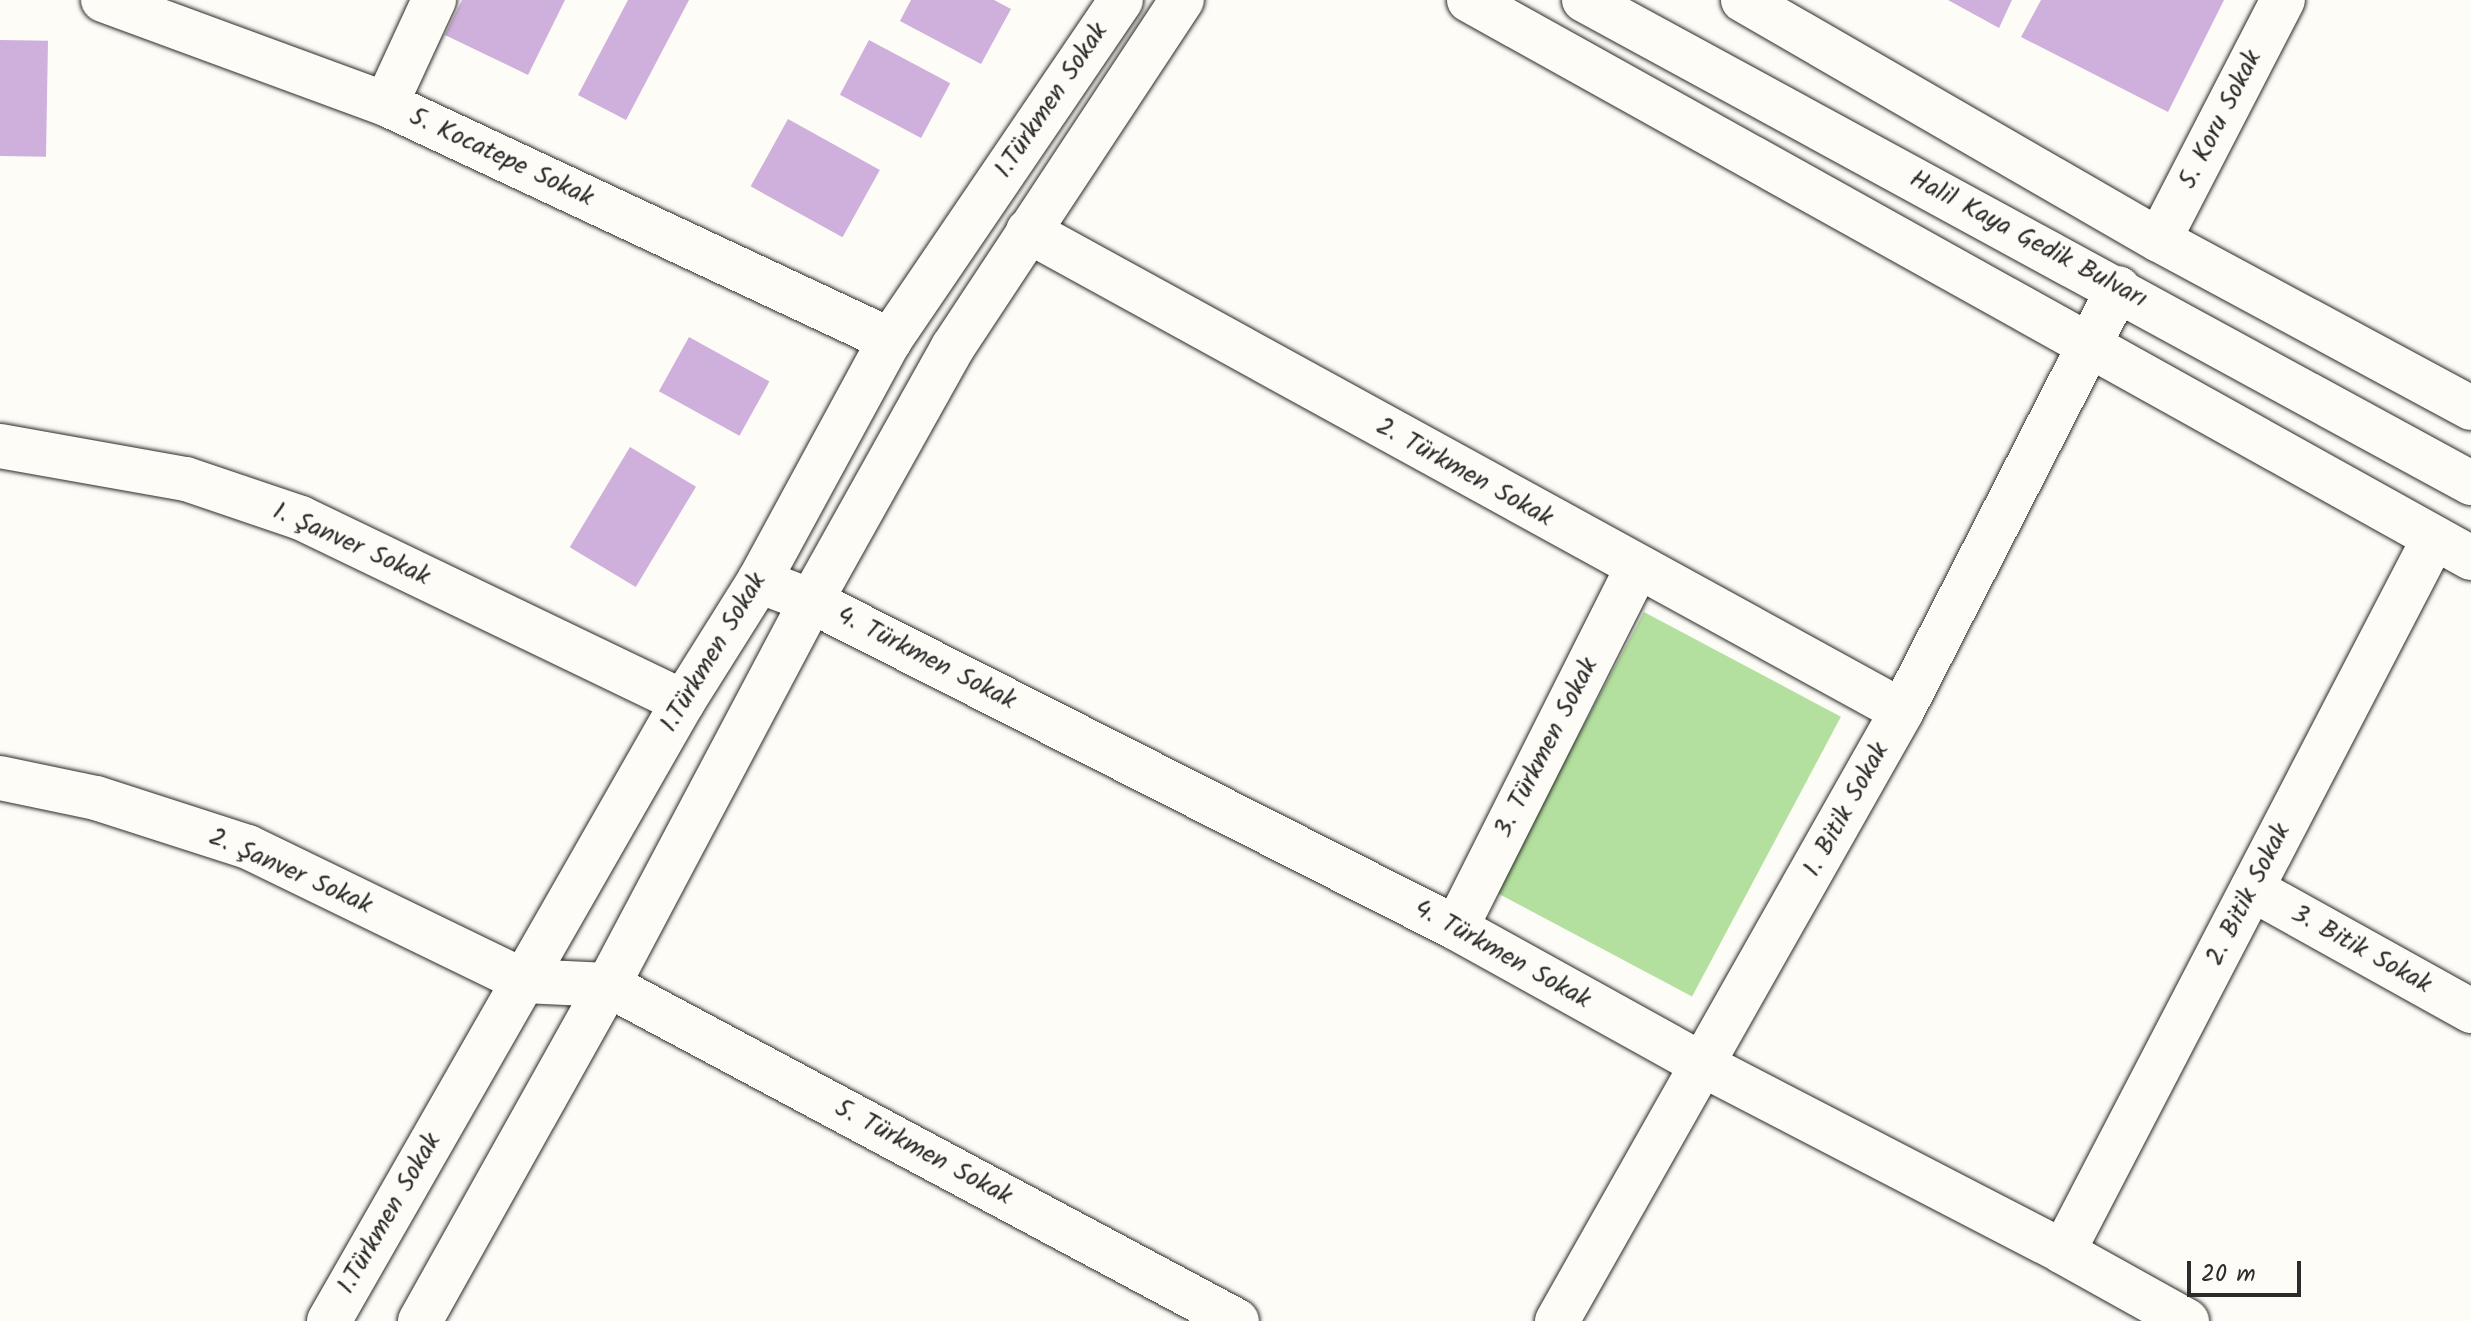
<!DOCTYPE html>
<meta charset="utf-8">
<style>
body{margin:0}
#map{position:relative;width:2471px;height:1321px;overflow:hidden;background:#fdfcf7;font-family:Kalam,sans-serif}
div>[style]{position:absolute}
.green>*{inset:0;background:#b3e09e;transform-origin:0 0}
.building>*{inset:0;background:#cfafdb;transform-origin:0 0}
.roads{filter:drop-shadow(0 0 2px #2b2b2b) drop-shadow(0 0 2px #2b2b2b)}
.minor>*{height:44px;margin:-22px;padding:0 22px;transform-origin:22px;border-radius:22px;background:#fdfcf7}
.highway>*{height:44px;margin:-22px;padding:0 22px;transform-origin:22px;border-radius:22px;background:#fdfcf7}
span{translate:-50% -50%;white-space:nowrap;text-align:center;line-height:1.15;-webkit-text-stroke:7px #fdfcf7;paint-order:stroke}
.street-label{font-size:26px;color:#2b2b2b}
.scale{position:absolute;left:2187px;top:1261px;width:114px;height:36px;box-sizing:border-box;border:4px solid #2b2b2b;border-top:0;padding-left:10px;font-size:24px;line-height:28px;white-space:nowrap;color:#2b2b2b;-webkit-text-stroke:6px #fdfcf7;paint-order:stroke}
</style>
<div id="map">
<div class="green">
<i style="left:1644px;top:612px;width:223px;height:317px;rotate:28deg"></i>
</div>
<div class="building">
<i style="clip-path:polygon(462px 0,565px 0,528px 75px,445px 35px)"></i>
<i style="clip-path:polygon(628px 0,689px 0,626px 120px,578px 95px)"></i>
<i style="clip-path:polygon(911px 0,994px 0,1011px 9px,981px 64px,900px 21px)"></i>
<i style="clip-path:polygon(1948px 0,2012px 0,1999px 28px)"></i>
<i style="clip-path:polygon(2041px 0,2224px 0,2168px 112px,2021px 37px)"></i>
<i style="left:0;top:40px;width:48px;height:116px;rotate:1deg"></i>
<i style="left:869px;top:40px;width:92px;height:62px;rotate:28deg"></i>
<i style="left:788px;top:119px;width:105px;height:77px;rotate:29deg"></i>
<i style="left:689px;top:337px;width:92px;height:62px;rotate:29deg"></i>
<i style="left:630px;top:447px;width:77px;height:117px;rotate:31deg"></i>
</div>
<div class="roads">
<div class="minor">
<i style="left:103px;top:0;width:302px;rotate:20.2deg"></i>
<i style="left:386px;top:104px;width:557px;rotate:25.09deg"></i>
<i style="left:1469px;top:0;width:1147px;rotate:29.11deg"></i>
<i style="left:386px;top:104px;width:115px;rotate:-65.2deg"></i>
<i style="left:1028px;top:231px;width:997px;rotate:28.78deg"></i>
<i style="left:2159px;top:240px;width:270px;rotate:-62.7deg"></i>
<i style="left:0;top:446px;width:189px;rotate:10.1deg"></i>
<i style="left:186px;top:479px;width:121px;rotate:18.7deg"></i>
<i style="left:301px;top:518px;width:424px;rotate:25.7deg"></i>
<i style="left:759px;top:581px;width:56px;rotate:21deg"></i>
<i style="left:811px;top:601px;width:723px;rotate:26.88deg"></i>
<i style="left:1456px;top:928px;width:282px;rotate:29deg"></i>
<i style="left:1703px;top:1065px;width:406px;rotate:27.4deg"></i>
<i style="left:2063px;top:1252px;width:142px;rotate:29.1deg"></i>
<i style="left:0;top:778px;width:98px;rotate:11.8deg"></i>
<i style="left:96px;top:798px;width:160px;rotate:17.9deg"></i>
<i style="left:248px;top:847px;width:307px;rotate:25.9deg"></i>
<i style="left:524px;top:981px;width:84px;rotate:2.7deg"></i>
<i style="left:608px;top:985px;width:713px;rotate:28.11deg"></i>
<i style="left:2252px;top:889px;width:251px;rotate:29.1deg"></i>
<i style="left:1456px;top:928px;width:403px;rotate:-63.3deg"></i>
<i style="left:2063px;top:1252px;width:805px;rotate:-62.54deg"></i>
<i style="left:329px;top:1321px;width:713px;rotate:-60.24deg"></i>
<i style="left:683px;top:702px;width:143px;rotate:-57.9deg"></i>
<i style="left:759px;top:581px;width:274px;rotate:-61.5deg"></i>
<i style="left:890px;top:340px;width:411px;rotate:-55.8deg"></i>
<i style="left:420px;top:1321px;width:385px;rotate:-60.8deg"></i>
<i style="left:608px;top:985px;width:434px;rotate:-62.1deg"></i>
<i style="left:811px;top:601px;width:291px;rotate:-60.8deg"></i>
<i style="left:953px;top:347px;width:416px;rotate:-56.6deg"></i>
<i style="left:1557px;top:1321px;width:701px;rotate:-60.51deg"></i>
<i style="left:1902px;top:711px;width:475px;rotate:-62.9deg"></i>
</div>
<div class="highway">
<i style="left:1584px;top:0;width:1010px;rotate:28.57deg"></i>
<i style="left:1743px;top:0;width:480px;rotate:30deg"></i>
<i style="left:2159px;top:240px;width:354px;rotate:28.3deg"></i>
</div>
</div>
<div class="street-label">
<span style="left:1052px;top:101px;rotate:-56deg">1.Türkmen Sokak</span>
<span style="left:2221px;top:120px;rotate:-63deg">5. Koru Sokak</span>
<span style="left:501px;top:158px;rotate:25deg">5. Kocatepe Sokak</span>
<span style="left:2028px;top:240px;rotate:28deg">Halil Kaya Gedik Bulvarı</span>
<span style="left:1464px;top:473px;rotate:29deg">2. Türkmen Sokak</span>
<span style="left:351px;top:545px;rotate:24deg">1. Şanver Sokak</span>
<span style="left:714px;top:653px;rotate:-59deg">1.Türkmen Sokak</span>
<span style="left:926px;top:659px;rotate:27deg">4. Türkmen Sokak</span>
<span style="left:1547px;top:748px;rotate:-63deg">3. Türkmen Sokak</span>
<span style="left:1847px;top:810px;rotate:-61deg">1. Bitik Sokak</span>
<span style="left:290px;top:872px;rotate:24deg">2. Şanver Sokak</span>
<span style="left:2249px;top:895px;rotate:-63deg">2. Bitik Sokak</span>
<span style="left:2361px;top:950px;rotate:29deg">3. Bitik Sokak</span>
<span style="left:1502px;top:955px;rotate:29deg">4. Türkmen Sokak</span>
<span style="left:923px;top:1153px;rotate:28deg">5. Türkmen Sokak</span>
<span style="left:390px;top:1214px;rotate:-60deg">1.Türkmen Sokak</span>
</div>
<div class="scale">20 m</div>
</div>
